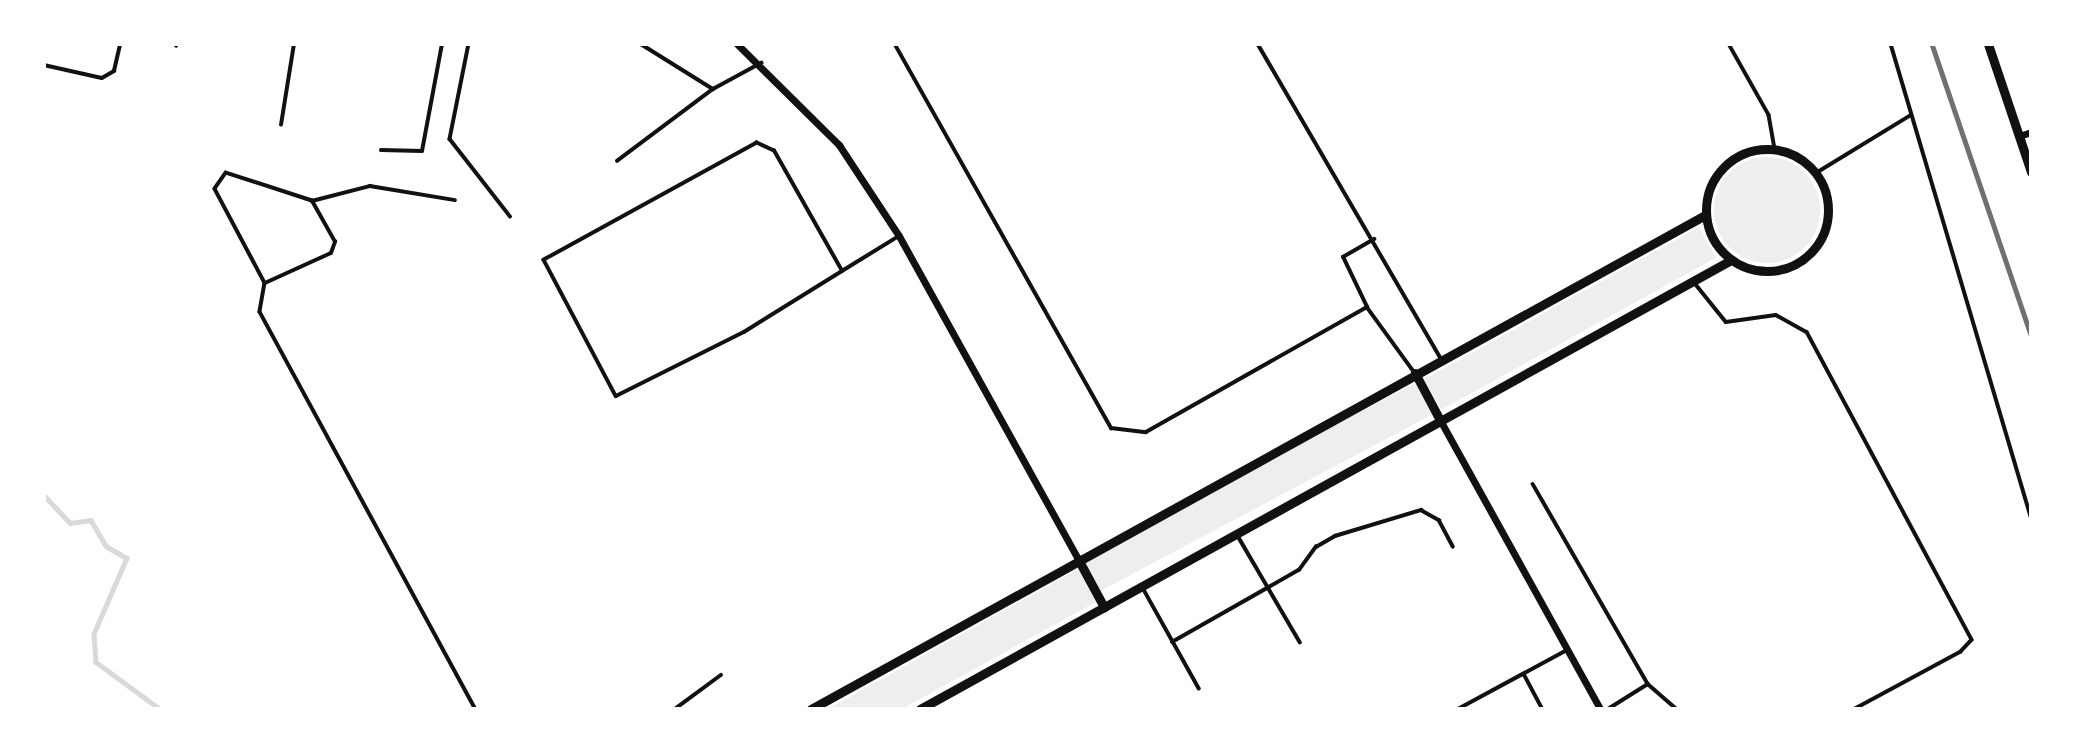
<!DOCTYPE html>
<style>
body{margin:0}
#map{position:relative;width:2075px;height:753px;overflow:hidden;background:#fff;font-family:Arial,sans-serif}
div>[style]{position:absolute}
.green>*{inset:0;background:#eee;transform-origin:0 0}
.round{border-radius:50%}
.stream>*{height:4.5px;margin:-2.25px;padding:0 2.25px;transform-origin:2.25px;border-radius:2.25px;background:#d9d9d9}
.service>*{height:3.5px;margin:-1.75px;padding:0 1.75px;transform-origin:1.75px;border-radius:1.75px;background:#111}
.minor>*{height:7px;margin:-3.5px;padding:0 3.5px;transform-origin:3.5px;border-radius:3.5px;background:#111}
.tertiary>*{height:9px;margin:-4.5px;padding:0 4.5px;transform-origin:4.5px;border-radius:4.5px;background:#111}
.tertiary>.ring{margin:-4.5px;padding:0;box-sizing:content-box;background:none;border:9px solid #111;border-radius:50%}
.rail>*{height:4.5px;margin:-2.25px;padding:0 2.25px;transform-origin:2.25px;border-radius:2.25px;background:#707070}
span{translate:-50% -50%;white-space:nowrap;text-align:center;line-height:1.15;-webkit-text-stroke:5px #fff;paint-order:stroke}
.frame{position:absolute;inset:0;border:46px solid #fff;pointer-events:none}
</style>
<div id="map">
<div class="green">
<i class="round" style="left:1714px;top:157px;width:106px;height:106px"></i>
<i style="left:1699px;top:227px;width:35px;height:314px;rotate:61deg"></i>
<i style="left:1415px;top:383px;width:36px;height:375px;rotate:62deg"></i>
<i style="clip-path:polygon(1078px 569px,1096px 602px,902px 709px,828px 709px)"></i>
</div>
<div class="stream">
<i style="left:44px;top:495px;width:38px;rotate:47deg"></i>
<i style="left:70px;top:523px;width:21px;rotate:-8deg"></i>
<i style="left:91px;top:520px;width:30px;rotate:60deg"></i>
<i style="left:106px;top:546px;width:24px;rotate:30deg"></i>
<i style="left:127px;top:558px;width:83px;rotate:113.5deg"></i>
<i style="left:94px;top:634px;width:28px;rotate:86deg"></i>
<i style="left:96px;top:662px;width:79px;rotate:36.3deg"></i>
</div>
<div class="service">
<i style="left:469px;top:44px;width:97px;rotate:101.3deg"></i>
<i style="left:450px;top:139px;width:98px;rotate:52.1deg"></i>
<i style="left:507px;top:44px;width:27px"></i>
<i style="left:641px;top:44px;width:85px;rotate:32deg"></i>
<i style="left:713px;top:89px;width:55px;rotate:-28.4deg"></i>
<i style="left:895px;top:44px;width:441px;rotate:60.6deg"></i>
<i style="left:1111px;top:428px;width:35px;rotate:7deg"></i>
<i style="left:1146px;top:432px;width:254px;rotate:-29.5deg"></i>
<i style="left:1367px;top:307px;width:82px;rotate:54deg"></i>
<i style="left:1258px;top:44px;width:363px;rotate:59.8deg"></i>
<i style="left:1729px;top:44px;width:81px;rotate:60.6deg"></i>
<i style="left:1769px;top:115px;width:34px;rotate:80deg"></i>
<i style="left:1891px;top:44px;width:493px;rotate:73.5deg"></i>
<i style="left:176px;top:46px;width:2px;rotate:-63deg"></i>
<i style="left:44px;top:65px;width:59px;rotate:12.6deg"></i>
<i style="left:102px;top:78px;width:14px;rotate:-30deg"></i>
<i style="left:114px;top:71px;width:28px;rotate:-77deg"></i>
<i style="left:281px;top:125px;width:82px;rotate:-80.9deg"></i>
<i style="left:381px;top:150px;width:41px;rotate:1.4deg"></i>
<i style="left:422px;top:151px;width:109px;rotate:-79.4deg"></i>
<i style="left:617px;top:161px;width:120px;rotate:-36.9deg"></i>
<i style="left:1816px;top:173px;width:111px;rotate:-31.4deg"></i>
<i style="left:312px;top:201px;width:60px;rotate:-14.5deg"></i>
<i style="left:370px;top:186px;width:86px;rotate:9.4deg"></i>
<i style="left:842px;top:271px;width:138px;rotate:-119.5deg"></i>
<i style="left:774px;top:151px;width:19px;rotate:-155deg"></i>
<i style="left:757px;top:143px;width:243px;rotate:151.2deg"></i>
<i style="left:544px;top:260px;width:154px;rotate:62.1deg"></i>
<i style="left:616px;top:396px;width:143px;rotate:-26.6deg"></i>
<i style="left:744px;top:332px;width:115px;rotate:-31.9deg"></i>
<i style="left:842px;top:271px;width:67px;rotate:-31.6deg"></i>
<i style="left:1694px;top:282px;width:51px;rotate:51.3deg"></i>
<i style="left:1726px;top:322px;width:50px;rotate:-8deg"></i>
<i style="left:1776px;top:315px;width:35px;rotate:29deg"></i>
<i style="left:1807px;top:332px;width:349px;rotate:61.8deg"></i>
<i style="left:1972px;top:640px;width:16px;rotate:133deg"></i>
<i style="left:1961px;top:652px;width:120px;rotate:151.7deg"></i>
<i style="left:265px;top:283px;width:72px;rotate:-24.4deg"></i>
<i style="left:331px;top:253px;width:12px;rotate:-70deg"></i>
<i style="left:335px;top:242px;width:47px;rotate:-119.3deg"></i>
<i style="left:312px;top:201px;width:90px;rotate:-162deg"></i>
<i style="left:226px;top:173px;width:19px;rotate:125deg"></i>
<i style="left:215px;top:189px;width:106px;rotate:62deg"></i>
<i style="left:265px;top:283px;width:29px;rotate:100deg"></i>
<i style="left:260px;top:312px;width:452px;rotate:61.5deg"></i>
<i style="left:1367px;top:307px;width:55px;rotate:-115.6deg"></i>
<i style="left:1343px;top:257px;width:36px;rotate:-30deg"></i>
<i style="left:1533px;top:484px;width:231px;rotate:60.1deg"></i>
<i style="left:1238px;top:536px;width:123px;rotate:59.7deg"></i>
<i style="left:1143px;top:588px;width:115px;rotate:60.8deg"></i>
<i style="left:1172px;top:642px;width:146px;rotate:-29.6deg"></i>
<i style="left:1299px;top:570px;width:29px;rotate:-54deg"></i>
<i style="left:1316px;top:547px;width:22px;rotate:-30deg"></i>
<i style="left:1335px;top:536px;width:90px;rotate:-16.8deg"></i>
<i style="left:1421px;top:510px;width:21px;rotate:29deg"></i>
<i style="left:1439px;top:520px;width:30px;rotate:62deg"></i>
<i style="left:1524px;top:674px;width:40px;rotate:62deg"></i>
<i style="left:675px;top:709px;width:57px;rotate:-36.5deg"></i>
<i style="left:1458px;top:709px;width:124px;rotate:-28.4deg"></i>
<i style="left:1608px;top:709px;width:47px;rotate:-32deg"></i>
<i style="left:1648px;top:684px;width:38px;rotate:41deg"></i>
</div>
<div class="minor">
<i style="left:737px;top:44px;width:144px;rotate:44.7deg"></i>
<i style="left:839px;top:145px;width:109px;rotate:56.6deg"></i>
<i style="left:899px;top:236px;width:369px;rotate:61deg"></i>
<i style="left:2019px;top:136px;width:13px;rotate:-18deg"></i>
<i style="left:1440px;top:420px;width:330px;rotate:61deg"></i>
</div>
<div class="tertiary">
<i style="left:1988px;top:44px;width:135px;rotate:71.4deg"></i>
<i class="ring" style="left:1706px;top:149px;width:113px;height:113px"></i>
<i style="left:1415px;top:373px;width:53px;rotate:62deg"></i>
<i style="left:1078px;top:559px;width:55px;rotate:61.6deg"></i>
<i style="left:811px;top:709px;width:1021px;rotate:-28.92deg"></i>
<i style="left:920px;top:709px;width:927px;rotate:-28.97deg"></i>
</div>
<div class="rail">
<i style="left:1932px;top:44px;width:306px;rotate:71.2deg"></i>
</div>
<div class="frame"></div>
</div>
